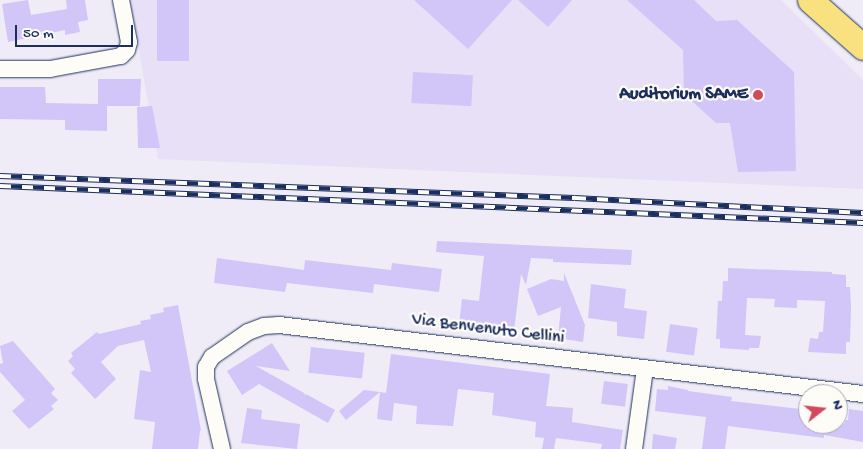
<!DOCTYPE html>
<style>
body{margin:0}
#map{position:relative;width:863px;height:449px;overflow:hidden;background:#f0ecf7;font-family:"Gochi Hand",sans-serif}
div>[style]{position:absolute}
.built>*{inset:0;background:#e7e0f7}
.building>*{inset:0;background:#d2c5f7;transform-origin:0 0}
.roads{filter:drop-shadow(0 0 1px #1b2f5e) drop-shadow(0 0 1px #1b2f5e)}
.street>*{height:16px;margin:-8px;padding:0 8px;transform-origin:8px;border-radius:8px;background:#fdfcf7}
.primary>*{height:25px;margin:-12.5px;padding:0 12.5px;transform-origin:12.5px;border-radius:12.5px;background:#fae180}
.rail>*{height:5.5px;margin-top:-2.75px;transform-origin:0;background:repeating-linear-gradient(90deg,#fdfcf7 0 11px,#1b2f5e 0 22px);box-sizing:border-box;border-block:1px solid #1b2f5e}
.dots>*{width:14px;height:14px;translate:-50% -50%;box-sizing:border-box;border:2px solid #fdfcf7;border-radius:50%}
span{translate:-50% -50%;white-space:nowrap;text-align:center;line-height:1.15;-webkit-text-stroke:4.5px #fdfcf7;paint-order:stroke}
.poi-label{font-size:18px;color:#1b2f5e;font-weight:700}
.right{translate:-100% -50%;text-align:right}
.street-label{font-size:18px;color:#1b2f5e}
.north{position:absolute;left:798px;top:384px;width:50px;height:50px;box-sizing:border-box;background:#fdfcf7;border:1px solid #a3aaba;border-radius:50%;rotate:74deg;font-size:14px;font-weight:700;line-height:20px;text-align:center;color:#1b2f5e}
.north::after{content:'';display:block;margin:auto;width:18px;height:22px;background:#d1495b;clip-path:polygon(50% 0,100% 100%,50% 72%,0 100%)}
.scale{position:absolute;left:15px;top:25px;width:118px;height:22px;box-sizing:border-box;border:2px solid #1b2f5e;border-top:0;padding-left:6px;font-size:15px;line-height:18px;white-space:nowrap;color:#1b2f5e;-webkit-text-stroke:4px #fdfcf7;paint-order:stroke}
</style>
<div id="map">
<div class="built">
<i style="clip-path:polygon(130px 0,781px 0,863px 80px,863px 189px,158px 159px)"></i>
</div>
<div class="building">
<i style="clip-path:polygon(28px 0,31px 15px,67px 9px,66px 0,85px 0,88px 20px,78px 22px,80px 32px,65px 35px,65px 30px,8px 42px,2px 4px)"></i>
<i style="left:157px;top:0;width:32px;height:61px"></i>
<i style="clip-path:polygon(414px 0,512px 0,468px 49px)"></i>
<i style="clip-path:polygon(518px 0,572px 0,548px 27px)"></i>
<i style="clip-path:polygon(627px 0,694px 0,716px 21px,737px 20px,794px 72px,796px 171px,738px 172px,730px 123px,716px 123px,684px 94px,683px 50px)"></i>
<i style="left:413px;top:72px;width:60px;height:31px;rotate:3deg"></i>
<i style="clip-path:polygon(98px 79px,141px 79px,140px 106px,107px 106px,107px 131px,65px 130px,65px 120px,0 119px,0 87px,45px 87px,46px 103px,98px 104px)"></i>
<i style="clip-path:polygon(152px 106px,160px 148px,138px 148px,137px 107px)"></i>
<i style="clip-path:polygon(437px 241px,632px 250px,631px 265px,553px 262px,553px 259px,531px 258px,526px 285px,521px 274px,514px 331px,459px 324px,462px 299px,479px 301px,484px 256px,436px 252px)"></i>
<i style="clip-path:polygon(217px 258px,304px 270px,305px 260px,391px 270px,392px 263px,442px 269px,439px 292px,374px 284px,373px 293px,287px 283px,285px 292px,214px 283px)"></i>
<i style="clip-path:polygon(728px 268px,832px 272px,832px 274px,846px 275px,846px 287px,850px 287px,851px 309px,850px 342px,846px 342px,846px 354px,808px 352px,810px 338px,818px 339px,819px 332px,823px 332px,825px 301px,797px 300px,797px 308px,774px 307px,775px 299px,747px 298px,745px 335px,761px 336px,759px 348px,749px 348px,749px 350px,720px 348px,720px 339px,716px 339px,718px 301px,722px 301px,723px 281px,728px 281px)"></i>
<i style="clip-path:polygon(564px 273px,585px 325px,583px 342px,558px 338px,561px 307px,538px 316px,527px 289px,551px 279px,564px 281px)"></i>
<i style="clip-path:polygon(591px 284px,626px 289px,624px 308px,647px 311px,644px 339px,617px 336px,617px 322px,588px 318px)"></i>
<i style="clip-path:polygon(178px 305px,201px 430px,200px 431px,198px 449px,152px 449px,155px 422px,134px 419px,140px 370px,151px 372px,144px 340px,118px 346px,101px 362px,116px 379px,95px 399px,71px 373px,75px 369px,68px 361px,73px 356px,71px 353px,97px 332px,99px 334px,141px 324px,140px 321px,151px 319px,150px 315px,164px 312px,163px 308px)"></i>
<i style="left:670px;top:324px;width:28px;height:28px;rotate:8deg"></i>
<i style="clip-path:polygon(13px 341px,55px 389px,51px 393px,58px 400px,51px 406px,54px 409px,29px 429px,12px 411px,25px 400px,0 372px,0 364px,3px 363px,0 346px)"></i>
<i style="clip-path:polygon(272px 343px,290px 371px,256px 366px,304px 393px,306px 396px,306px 394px,335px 410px,328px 423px,259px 384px,242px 395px,227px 371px)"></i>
<i style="left:311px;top:347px;width:54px;height:26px;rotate:6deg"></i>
<i style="clip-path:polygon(391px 354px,550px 374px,546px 406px,573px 408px,572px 422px,623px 430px,620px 449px,601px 449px,602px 444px,556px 438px,554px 449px,542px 449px,544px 438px,535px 437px,536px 422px,492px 415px,494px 393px,458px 389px,453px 426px,416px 424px,417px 406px,394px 403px,392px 421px,377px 419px,380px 392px,386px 393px)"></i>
<i style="left:604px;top:381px;width:24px;height:23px;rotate:7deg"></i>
<i style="clip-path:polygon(668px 386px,688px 390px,688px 391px,732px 397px,731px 401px,808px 410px,808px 424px,844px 424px,845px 420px,848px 420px,849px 409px,863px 411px,863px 442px,824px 435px,824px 438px,728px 426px,725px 449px,702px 449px,706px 417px,655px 411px,657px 389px,668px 390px)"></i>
<i style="clip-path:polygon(364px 390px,380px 392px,346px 420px,339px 411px)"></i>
<i style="clip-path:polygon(247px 408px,262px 410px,261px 419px,300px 424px,297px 449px,241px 443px)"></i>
<i style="clip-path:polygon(653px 434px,677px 438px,675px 449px,652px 449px)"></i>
</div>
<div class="roads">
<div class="street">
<i style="left:0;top:69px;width:50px"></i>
<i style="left:50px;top:69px;width:72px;rotate:-10.4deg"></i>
<i style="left:121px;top:56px;width:8px;rotate:-45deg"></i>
<i style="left:127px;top:50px;width:8px;rotate:-76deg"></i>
<i style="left:129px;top:42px;width:43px;rotate:-100.8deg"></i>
<i style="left:222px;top:449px;width:72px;rotate:-102.9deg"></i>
<i style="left:206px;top:379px;width:12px;rotate:-90deg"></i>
<i style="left:206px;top:367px;width:12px;rotate:-59deg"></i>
<i style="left:212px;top:357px;width:44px;rotate:-34.8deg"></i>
<i style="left:248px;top:332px;width:17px;rotate:-21deg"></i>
<i style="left:264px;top:326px;width:15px;rotate:-4deg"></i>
<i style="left:279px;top:325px;width:588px;rotate:6.74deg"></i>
<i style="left:634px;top:449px;width:81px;rotate:-82.2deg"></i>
</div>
<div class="primary">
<i style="left:810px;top:0;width:71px;rotate:41.6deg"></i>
</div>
</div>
<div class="rail">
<i style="left:0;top:176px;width:575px;rotate:2.19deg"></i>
<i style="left:575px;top:198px;width:288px;rotate:3deg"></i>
<i style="left:0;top:186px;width:864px;rotate:2.45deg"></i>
</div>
<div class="dots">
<i style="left:758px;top:95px;background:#d1495b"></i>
</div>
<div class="poi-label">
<span class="right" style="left:748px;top:95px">Auditorium SAME</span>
</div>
<div class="street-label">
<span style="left:488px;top:330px;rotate:7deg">Via Benvenuto Cellini</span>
</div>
<div class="north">N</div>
<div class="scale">50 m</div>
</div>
